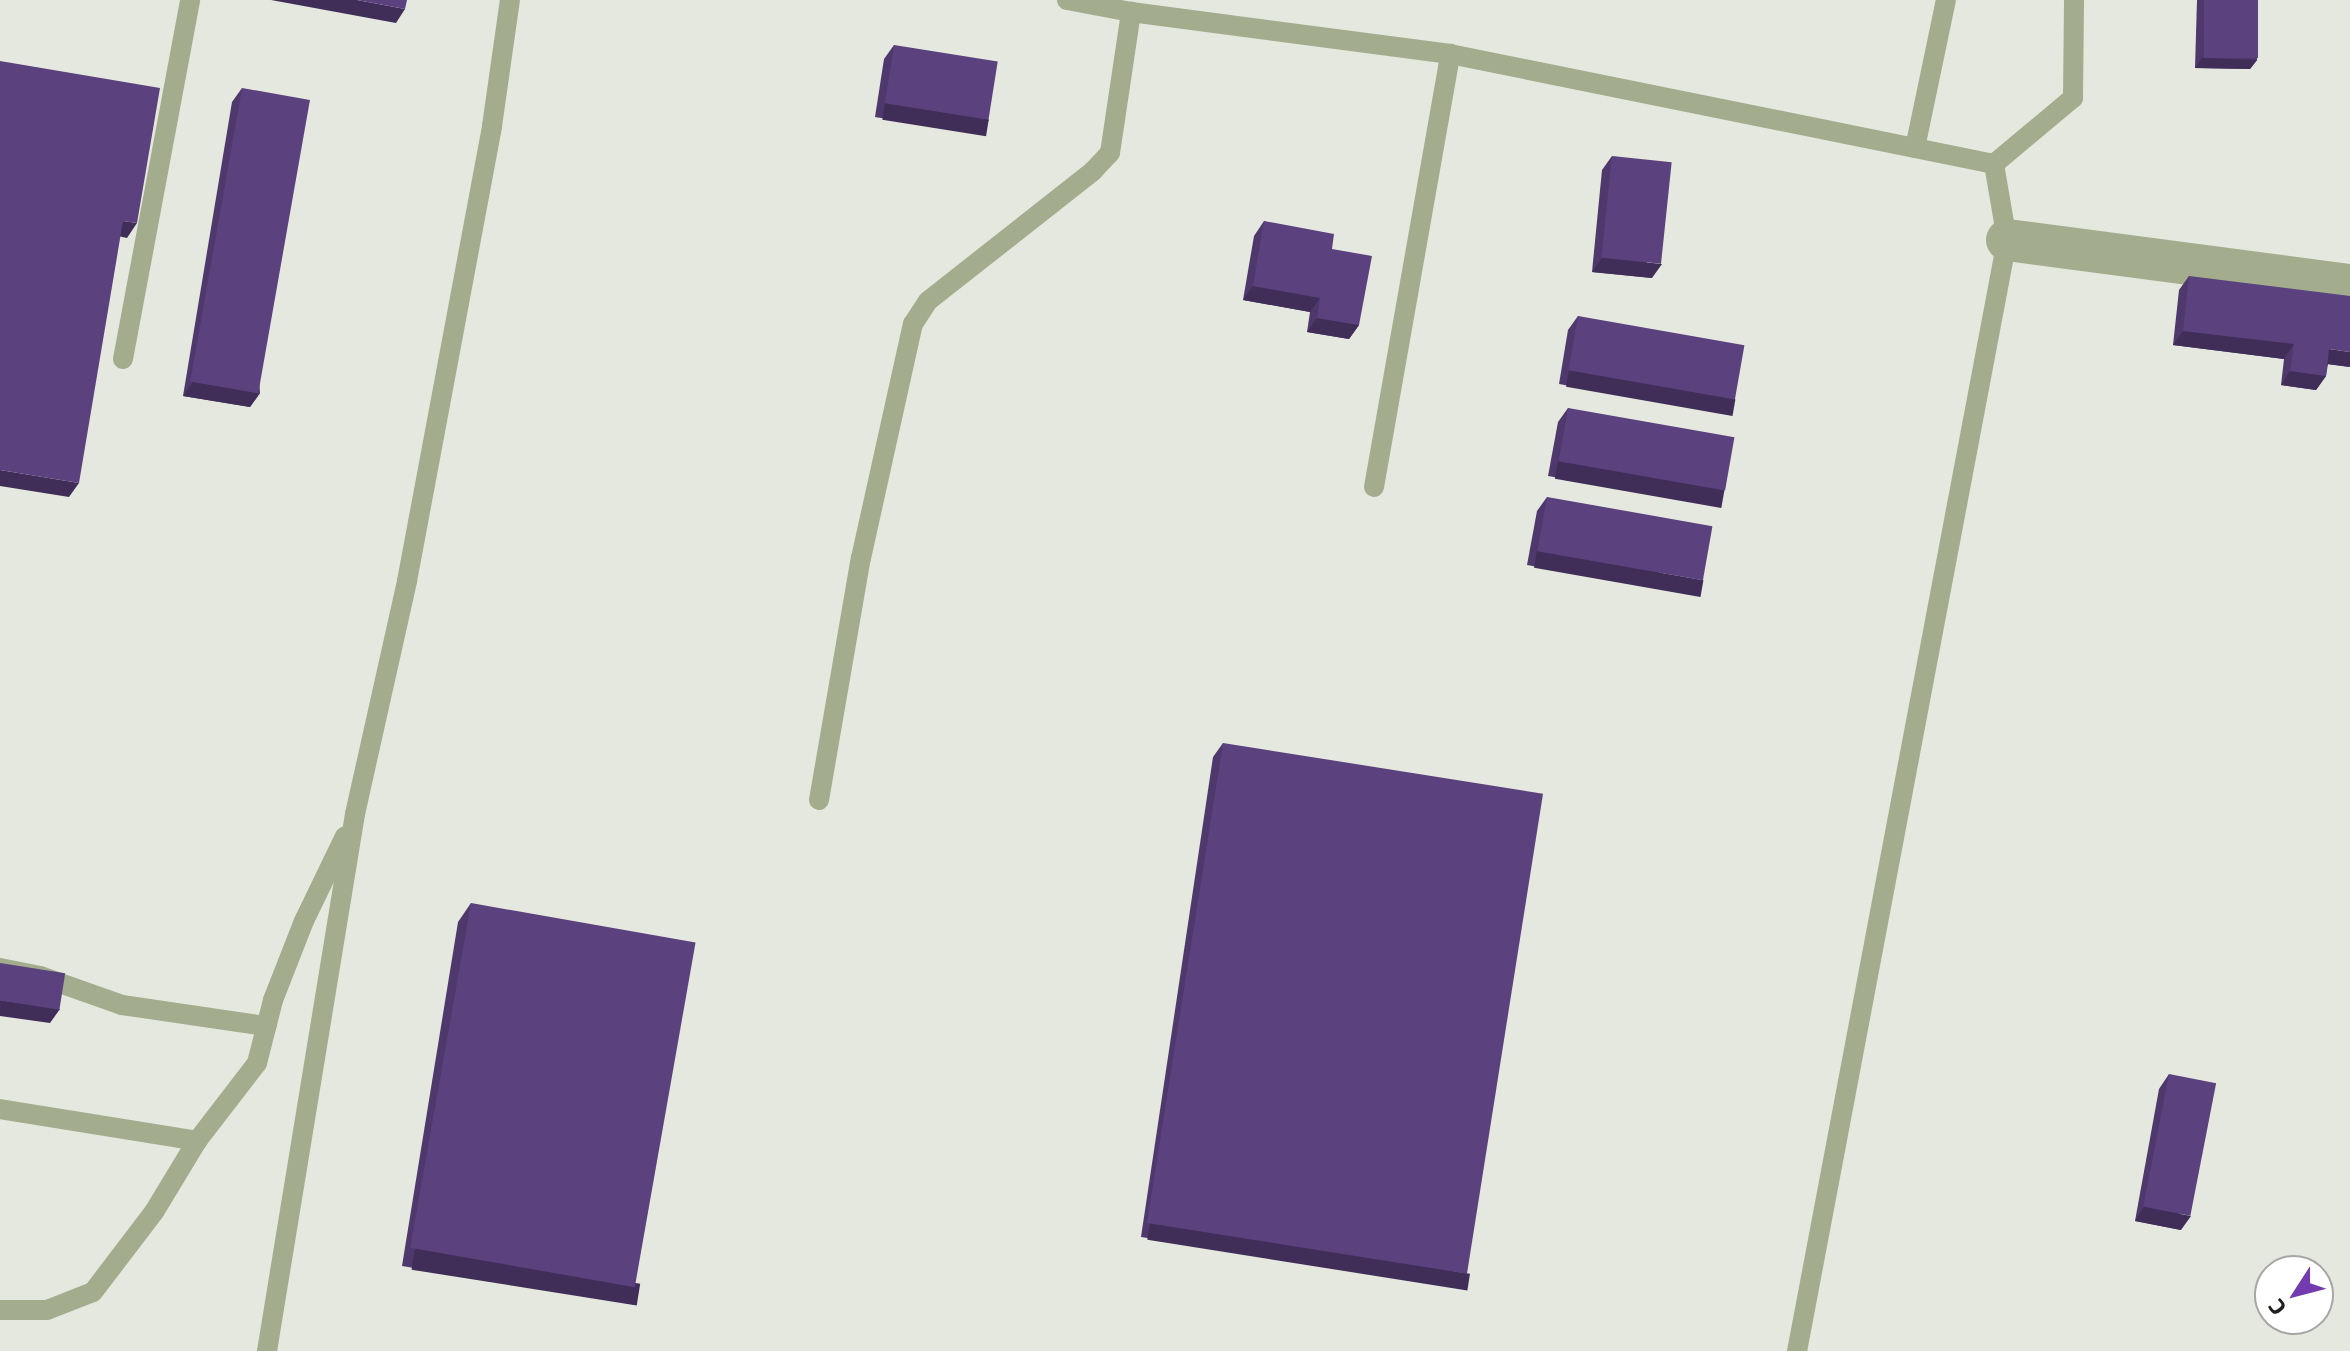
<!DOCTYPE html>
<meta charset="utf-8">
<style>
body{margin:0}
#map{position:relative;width:2350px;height:1351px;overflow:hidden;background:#e5e8de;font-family:"Exo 2",sans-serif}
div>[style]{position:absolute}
.service>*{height:20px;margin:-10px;padding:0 10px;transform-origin:10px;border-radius:10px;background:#a3ac8d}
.minor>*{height:42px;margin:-21px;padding:0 21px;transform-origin:21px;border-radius:21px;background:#a3ac8d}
.wall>*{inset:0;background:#4e386c}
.shaded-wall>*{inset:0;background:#402e58;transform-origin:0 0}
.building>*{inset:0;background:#5b417d;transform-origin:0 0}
span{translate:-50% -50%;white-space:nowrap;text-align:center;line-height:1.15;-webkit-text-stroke:8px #fff;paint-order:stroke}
.north{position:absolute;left:2254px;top:1255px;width:80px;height:80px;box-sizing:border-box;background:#fff;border:2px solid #a5a6a5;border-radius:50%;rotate:234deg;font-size:22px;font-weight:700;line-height:32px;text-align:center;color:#1f201d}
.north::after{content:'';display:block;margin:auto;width:28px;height:36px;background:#743bb1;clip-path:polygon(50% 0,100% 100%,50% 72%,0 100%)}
</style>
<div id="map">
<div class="service">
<i style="left:1067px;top:0;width:65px;rotate:10.6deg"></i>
<i style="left:1131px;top:12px;width:322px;rotate:7.5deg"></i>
<i style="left:1450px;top:54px;width:555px;rotate:11.43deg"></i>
<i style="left:1994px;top:164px;width:77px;rotate:80.3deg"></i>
<i style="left:2007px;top:240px;width:1131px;rotate:100.7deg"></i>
<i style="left:1915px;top:148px;width:151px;rotate:-78.2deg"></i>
<i style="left:1994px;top:164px;width:103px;rotate:-39.9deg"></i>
<i style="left:2073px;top:98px;width:98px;rotate:-89.4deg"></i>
<i style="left:123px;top:359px;width:365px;rotate:-79.4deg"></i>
<i style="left:1374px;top:487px;width:440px;rotate:-80deg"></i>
<i style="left:819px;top:800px;width:246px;rotate:-80.2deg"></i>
<i style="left:861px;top:558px;width:240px;rotate:-77.5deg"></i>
<i style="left:913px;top:324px;width:27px;rotate:-57deg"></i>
<i style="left:928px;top:301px;width:210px;rotate:-38.2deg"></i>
<i style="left:1093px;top:171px;width:25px;rotate:-47deg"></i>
<i style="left:1110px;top:153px;width:143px;rotate:-81.5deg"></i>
<i style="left:0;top:968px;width:41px;rotate:11.3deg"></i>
<i style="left:40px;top:976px;width:87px;rotate:19.5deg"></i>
<i style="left:122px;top:1005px;width:146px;rotate:8.3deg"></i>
<i style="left:0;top:1109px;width:200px;rotate:9.2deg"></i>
<i style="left:0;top:1310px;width:47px"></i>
<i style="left:47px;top:1310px;width:49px;rotate:-21.4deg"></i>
<i style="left:93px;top:1292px;width:101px;rotate:-52.7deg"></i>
<i style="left:154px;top:1212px;width:83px;rotate:-58.8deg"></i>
<i style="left:197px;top:1141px;width:98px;rotate:-52.4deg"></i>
<i style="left:257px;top:1063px;width:65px;rotate:-75.7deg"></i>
<i style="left:273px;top:1000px;width:85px;rotate:-68.6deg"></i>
<i style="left:304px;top:921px;width:94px;rotate:-64.2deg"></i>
<i style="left:267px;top:1351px;width:544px;rotate:-80.69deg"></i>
<i style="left:355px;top:814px;width:239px;rotate:-77.4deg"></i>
<i style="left:407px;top:581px;width:463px;rotate:-79.4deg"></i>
<i style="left:492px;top:126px;width:127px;rotate:-81.9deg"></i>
</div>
<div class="minor">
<i style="left:2007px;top:240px;width:346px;rotate:7.5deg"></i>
</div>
<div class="wall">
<i style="clip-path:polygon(2197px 0,2258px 0,2257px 60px,2250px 69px,2195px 68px)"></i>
<i style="clip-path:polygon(894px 45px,989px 120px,979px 134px,875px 117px,884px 59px)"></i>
<i style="clip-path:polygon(242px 88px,260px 393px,250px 407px,183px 396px,232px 102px)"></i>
<i style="clip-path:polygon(1612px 156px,1652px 278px,1592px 272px,1602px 170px)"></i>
<i style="clip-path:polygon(1264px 221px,1332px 249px,1359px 325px,1349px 339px,1307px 332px,1310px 312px,1243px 300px,1254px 236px)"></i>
<i style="clip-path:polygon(2189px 276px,2350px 367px,2328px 364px,2326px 376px,2316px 390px,2281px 385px,2284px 359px,2173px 345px,2179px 290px)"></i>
<i style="clip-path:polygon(1578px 316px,1735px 400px,1725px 414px,1559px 384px,1568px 330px)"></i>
<i style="clip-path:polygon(1568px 408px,1724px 491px,1714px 505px,1548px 476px,1558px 422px)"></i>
<i style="clip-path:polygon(1547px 497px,1693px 595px,1527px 565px,1537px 511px)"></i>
<i style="clip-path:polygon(1223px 743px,1460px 1287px,1141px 1237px,1213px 757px)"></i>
<i style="clip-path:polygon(471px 903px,628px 1303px,402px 1266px,458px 922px)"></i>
<i style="clip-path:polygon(2169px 1074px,2181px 1230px,2135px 1221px,2159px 1089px)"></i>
</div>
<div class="shaded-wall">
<i style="clip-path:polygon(271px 0,357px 0,405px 9px,396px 23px)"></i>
<i style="clip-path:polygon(2202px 58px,2257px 60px,2250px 69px,2195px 68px)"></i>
<i style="left:885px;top:103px;width:105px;height:17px;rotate:9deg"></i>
<i style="clip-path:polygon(123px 221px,137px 223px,127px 238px,113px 235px)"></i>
<i style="clip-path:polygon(1602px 258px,1662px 264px,1652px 278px,1592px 272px)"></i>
<i style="clip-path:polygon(1253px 286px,1320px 298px,1310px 312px,1243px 300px)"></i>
<i style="clip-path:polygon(1317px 318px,1359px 325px,1349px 339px,1307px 332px)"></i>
<i style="clip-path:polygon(2183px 331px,2294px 344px,2284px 359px,2173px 345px)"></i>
<i style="clip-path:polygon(2329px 349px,2350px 352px,2350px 367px,2319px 363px)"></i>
<i style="left:1569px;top:370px;width:169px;height:17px;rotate:10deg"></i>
<i style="clip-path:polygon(2290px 371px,2326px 376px,2316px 390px,2281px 385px)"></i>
<i style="clip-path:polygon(193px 382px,260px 393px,250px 407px,183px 396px)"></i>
<i style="left:1558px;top:461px;width:169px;height:18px;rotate:10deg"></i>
<i style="clip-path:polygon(0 470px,79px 483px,69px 497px,0 486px)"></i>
<i style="left:1537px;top:551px;width:169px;height:17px;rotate:10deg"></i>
<i style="clip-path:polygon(0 1000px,60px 1009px,50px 1023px,0 1016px)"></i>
<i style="clip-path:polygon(2144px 1207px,2191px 1216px,2181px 1230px,2135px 1221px)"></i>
<i style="left:1150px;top:1223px;width:324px;height:17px;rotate:9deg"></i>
<i style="left:415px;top:1248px;width:228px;height:22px;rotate:9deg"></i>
</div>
<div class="building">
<i style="clip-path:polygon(357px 0,407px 0,405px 9px)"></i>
<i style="left:2204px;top:0;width:54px;height:58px"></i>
<i style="left:894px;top:45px;width:105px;height:59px;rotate:9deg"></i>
<i style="clip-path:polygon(0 61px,160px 88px,137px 223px,123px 221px,79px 483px,0 470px)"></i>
<i style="left:242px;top:88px;width:69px;height:298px;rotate:10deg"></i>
<i style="left:1612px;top:156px;width:60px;height:102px;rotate:6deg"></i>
<i style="clip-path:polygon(1264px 221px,1334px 234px,1332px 249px,1372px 256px,1359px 325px,1317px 318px,1320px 298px,1253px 286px)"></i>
<i style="clip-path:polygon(2189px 276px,2350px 296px,2350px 352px,2329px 349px,2326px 376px,2290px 371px,2294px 344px,2183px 331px)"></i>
<i style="left:1578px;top:316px;width:169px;height:55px;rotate:10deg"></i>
<i style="left:1568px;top:408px;width:169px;height:54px;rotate:10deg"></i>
<i style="left:1547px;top:497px;width:168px;height:55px;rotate:10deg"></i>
<i style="left:1223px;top:743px;width:324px;height:486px;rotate:9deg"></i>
<i style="left:471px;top:903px;width:228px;height:350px;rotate:10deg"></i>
<i style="left:0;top:963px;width:66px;height:37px;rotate:9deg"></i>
<i style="left:2169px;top:1074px;width:48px;height:135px;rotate:11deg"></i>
</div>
<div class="north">С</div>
</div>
